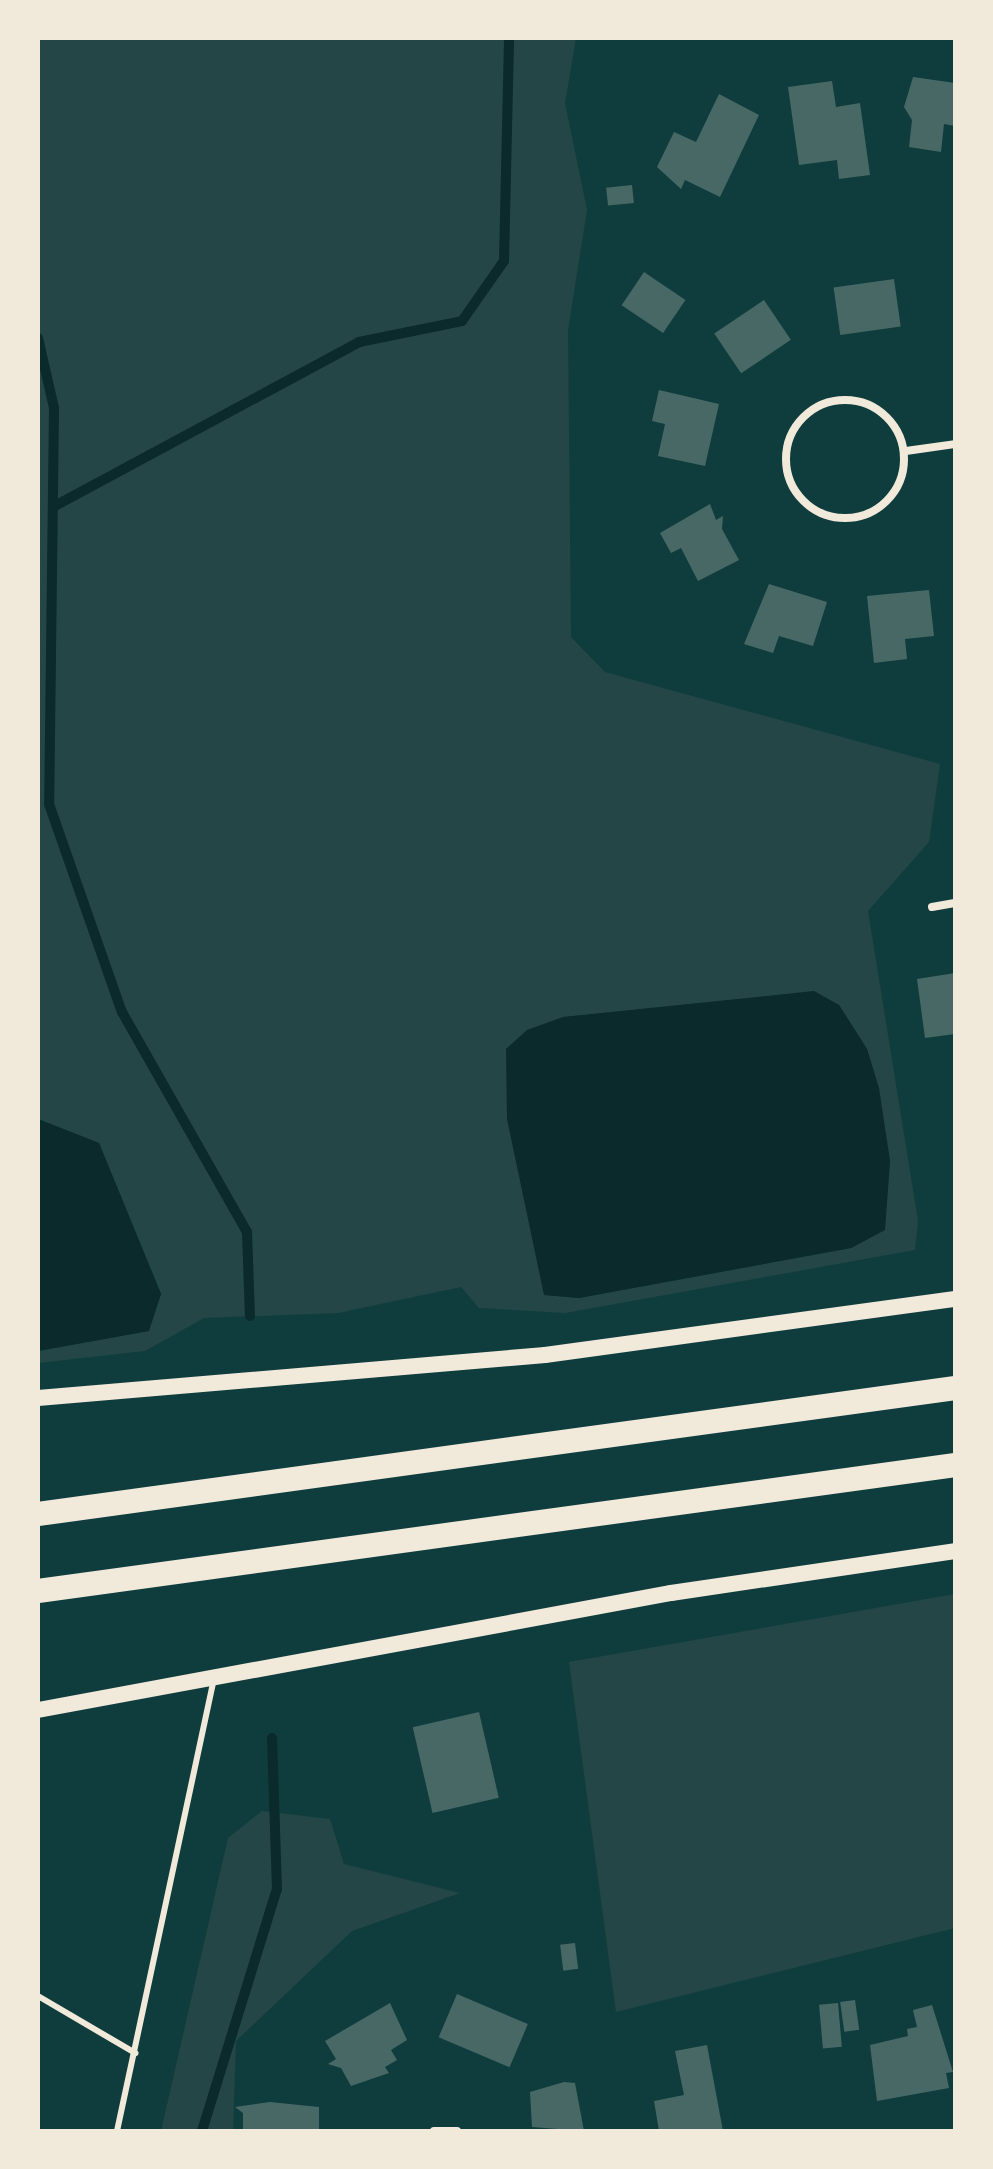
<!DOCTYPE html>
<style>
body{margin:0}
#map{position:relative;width:993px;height:2169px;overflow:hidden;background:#0f3d3e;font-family:"Crimson Pro",serif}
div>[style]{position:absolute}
.green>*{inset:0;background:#244646}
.water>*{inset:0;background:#0a2a2b}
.stream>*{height:10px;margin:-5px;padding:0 5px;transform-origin:5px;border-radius:5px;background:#0a2a2b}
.building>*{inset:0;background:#486865;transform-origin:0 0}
.service>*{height:6px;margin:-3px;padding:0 3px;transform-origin:3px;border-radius:3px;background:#f1e9da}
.minor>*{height:8px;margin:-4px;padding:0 4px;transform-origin:4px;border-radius:4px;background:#f1e9da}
.minor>.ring{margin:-4px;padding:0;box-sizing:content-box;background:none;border:8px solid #f1e9da;border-radius:50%}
.secondary>*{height:16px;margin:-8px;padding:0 8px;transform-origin:8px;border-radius:8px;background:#f1e9da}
.motorway>*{height:24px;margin:-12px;padding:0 12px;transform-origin:12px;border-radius:12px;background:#f1e9da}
span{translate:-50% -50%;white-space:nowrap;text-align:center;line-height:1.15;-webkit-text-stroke:8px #f1e9da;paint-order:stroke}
.frame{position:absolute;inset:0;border:40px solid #f1e9da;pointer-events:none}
</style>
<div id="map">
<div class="green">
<i style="clip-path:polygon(evenodd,38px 38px,576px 38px,565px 103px,587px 210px,568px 330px,571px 637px,605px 672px,940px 764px,929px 842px,868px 911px,918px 1221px,915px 1250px,565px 1313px,479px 1308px,461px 1287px,338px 1313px,204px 1318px,145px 1351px,38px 1363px,38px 1351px,148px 1331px,161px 1294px,99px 1143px,38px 1119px,38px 38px,802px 995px,839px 1005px,867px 1049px,890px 1161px,884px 1230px,851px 1248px,579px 1298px,545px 1295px,563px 1017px,802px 995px)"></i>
<i style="clip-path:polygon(955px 1594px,955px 1928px,616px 2012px,569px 1662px)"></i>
<i style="clip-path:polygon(262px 1811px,330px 1819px,344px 1864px,460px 1893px,352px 1931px,236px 2041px,233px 2131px,161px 2131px,228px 1838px)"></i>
</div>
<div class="water">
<i style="clip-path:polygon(814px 991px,839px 1005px,867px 1049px,879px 1088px,890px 1161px,885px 1230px,851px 1248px,579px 1298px,544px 1295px,507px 1119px,506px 1049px,527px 1030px,563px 1017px)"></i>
<i style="clip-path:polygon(38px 1119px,99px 1143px,161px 1294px,149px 1331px,38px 1351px)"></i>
</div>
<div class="stream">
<i style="left:38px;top:338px;width:72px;rotate:77.1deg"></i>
<i style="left:54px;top:408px;width:396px;rotate:90.7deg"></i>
<i style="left:49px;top:804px;width:220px;rotate:70.7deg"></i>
<i style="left:122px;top:1012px;width:253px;rotate:60.4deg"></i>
<i style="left:247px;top:1232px;width:84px;rotate:88deg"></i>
<i style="left:53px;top:507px;width:348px;rotate:-28.3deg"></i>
<i style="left:359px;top:342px;width:105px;rotate:-11.5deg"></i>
<i style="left:462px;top:321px;width:73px;rotate:-55deg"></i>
<i style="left:504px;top:261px;width:223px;rotate:-88.7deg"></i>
<i style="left:202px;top:2131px;width:253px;rotate:-72.8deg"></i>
<i style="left:277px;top:1889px;width:151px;rotate:-91.9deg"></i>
</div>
<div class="building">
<i style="clip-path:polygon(913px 77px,955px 83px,955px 126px,944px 124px,941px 152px,909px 147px,912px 120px,904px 107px)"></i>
<i style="clip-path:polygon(832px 81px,836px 107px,860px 103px,870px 175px,839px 179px,837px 160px,799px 165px,788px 87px)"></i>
<i style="clip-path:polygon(719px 94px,759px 115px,720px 197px,685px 180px,681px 189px,657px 167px,674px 132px,696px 142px)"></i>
<i style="left:632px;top:185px;width:18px;height:26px;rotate:84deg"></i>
<i style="left:644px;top:272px;width:50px;height:40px;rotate:34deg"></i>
<i style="left:894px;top:279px;width:48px;height:61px;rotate:82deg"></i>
<i style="left:764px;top:300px;width:48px;height:60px;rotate:56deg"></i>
<i style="clip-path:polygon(659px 390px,719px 404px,705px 466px,658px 456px,665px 424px,652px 421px)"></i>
<i style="clip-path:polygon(710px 504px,716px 520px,723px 516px,722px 529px,739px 560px,698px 581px,681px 548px,671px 553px,660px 533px)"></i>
<i style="clip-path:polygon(769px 584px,827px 602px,813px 646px,779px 636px,773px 653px,744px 644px)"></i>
<i style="clip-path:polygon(929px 590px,934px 636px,905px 639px,907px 659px,874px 663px,867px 596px)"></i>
<i style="clip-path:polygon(955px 973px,955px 1034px,925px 1038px,917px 979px)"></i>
<i style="left:479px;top:1712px;width:88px;height:68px;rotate:77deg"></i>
<i style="left:575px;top:1943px;width:26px;height:15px;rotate:83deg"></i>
<i style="left:457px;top:1994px;width:77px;height:47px;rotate:23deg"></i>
<i style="left:855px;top:2000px;width:30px;height:15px;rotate:82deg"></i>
<i style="clip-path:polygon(390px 2003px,407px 2040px,391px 2050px,397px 2060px,385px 2067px,389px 2073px,351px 2086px,341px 2068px,328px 2064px,336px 2059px,325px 2041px)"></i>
<i style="left:838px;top:2003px;width:44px;height:19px;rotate:85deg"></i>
<i style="clip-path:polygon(932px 2005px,953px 2072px,946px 2073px,949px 2088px,877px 2101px,870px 2045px,908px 2036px,907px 2029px,917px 2027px,913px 2010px)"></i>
<i style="clip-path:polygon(707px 2045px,723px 2131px,659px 2131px,654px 2101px,684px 2095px,675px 2051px)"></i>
<i style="clip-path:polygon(564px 2082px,575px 2083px,584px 2131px,532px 2127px,530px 2092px)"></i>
<i style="clip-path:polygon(270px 2102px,319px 2107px,319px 2131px,243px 2131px,243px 2113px,235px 2107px)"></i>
</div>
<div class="service">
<i style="left:38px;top:1996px;width:113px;rotate:30.4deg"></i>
<i style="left:117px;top:2131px;width:461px;rotate:-77.9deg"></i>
</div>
<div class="minor">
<i class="ring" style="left:786px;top:400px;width:110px;height:110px"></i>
<i style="left:906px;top:451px;width:49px;rotate:-8.1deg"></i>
<i style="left:932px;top:907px;width:23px;rotate:-10deg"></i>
<i style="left:434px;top:2131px;width:23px"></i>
</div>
<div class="secondary">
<i style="left:38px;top:1398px;width:509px;rotate:-4.85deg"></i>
<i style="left:545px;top:1355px;width:414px;rotate:-7.8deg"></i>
<i style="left:38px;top:1710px;width:644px;rotate:-10.47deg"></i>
<i style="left:671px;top:1593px;width:287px;rotate:-8.4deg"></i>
</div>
<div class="motorway">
<i style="left:38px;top:1514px;width:926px;rotate:-7.82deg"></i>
<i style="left:38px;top:1591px;width:926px;rotate:-7.82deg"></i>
</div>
<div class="frame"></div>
</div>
